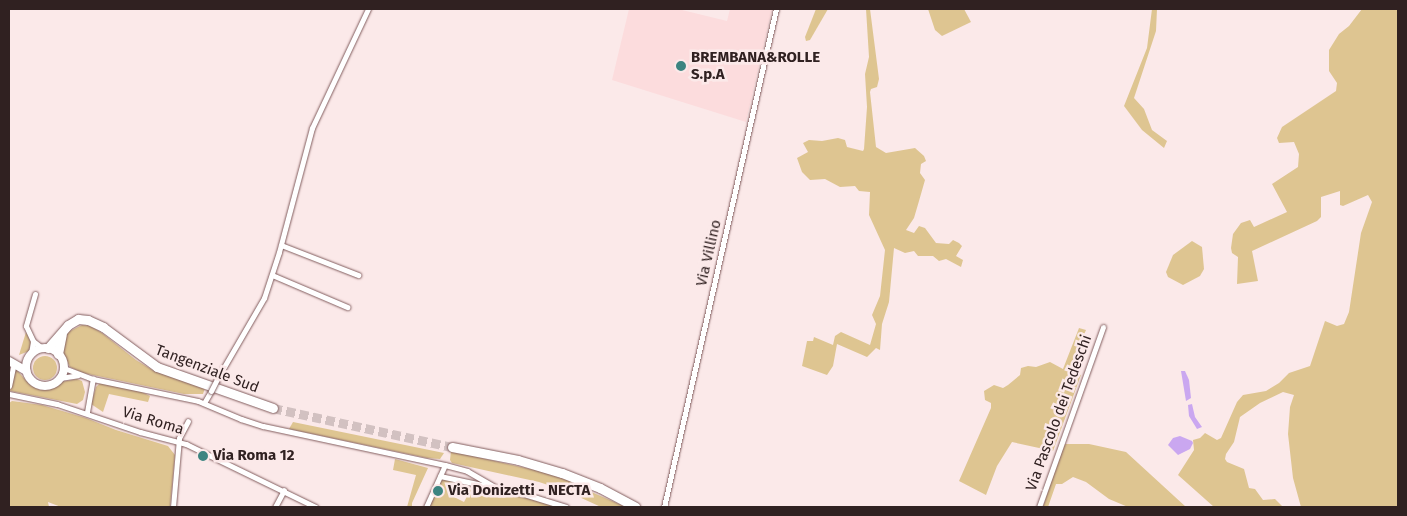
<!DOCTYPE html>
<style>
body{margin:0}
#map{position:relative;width:1407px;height:516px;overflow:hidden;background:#fbe9e9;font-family:"Fira Sans",sans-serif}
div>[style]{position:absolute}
.built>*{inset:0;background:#fcdcdd}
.green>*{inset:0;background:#dec591}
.round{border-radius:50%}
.water>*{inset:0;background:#caa7f0}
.highway-tunnel>*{height:9px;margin-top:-4.5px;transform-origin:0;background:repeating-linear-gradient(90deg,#d2c1c1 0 9px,transparent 0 13.5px)}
.roads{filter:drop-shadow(0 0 1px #825d5e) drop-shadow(0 0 1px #825d5e)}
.street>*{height:5px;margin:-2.5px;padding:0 2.5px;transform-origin:2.5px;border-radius:2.5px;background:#fff}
.primary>*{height:8px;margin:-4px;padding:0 4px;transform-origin:4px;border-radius:4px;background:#fff}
.primary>.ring{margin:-4px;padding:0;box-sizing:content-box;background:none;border:8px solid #fff;border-radius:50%}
.highway>*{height:9px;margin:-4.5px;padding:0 4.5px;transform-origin:4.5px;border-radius:4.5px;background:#fff}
.bridges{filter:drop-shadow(0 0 1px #825d5e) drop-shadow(0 0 1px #825d5e)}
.street-bridge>*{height:5px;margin:-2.5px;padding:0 2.5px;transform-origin:2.5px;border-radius:2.5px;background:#fff}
.dots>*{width:14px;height:14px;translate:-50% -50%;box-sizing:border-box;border:2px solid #fbe9e9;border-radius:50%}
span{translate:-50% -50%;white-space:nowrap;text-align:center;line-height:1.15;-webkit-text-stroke:5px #fbe9e9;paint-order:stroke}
.poi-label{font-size:15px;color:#302121;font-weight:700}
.left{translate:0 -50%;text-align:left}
.street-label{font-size:15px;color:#302121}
.frame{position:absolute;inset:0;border:10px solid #302121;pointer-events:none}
</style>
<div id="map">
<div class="built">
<i style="clip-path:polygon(629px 9px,678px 9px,727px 21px,730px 9px,772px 10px,746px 122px,612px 80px)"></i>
</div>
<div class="green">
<i style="clip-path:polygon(816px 9px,828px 9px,810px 40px,806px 41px,805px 37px)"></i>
<i style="clip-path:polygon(866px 9px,870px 9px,879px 79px,877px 87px,871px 89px,870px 92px,876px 147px,886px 153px,915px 148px,924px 156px,926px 161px,921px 164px,920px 173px,925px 180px,919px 201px,914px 218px,906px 230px,914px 233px,919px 226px,925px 228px,936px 243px,949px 244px,953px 240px,959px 243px,962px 246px,956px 256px,963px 260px,961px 267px,946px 259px,939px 261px,933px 256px,918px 256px,914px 251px,905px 253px,894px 248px,889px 302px,882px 324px,880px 350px,876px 348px,867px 357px,837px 344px,833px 366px,827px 375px,802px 366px,807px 341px,813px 341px,814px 337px,833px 345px,835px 336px,841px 332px,870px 345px,876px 324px,872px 315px,880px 296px,885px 250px,869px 215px,870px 192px,859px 191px,855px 186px,840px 187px,825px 179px,810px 180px,802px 172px,797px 158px,808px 152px,803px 143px,809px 140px,822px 141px,838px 138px,845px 140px,847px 147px,863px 151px,864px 149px,867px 107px,865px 74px,869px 57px)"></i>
<i style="clip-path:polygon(928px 9px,964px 9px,971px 22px,942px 36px,935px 30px)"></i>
<i style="clip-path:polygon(1152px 9px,1157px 9px,1156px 31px,1134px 98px,1144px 109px,1152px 130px,1167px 141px,1164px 148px,1142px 130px,1124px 106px,1147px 48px)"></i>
<i style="clip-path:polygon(1362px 9px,1398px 9px,1398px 507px,1301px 507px,1293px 478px,1288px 434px,1290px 407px,1294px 395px,1283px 392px,1260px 403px,1240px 417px,1234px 442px,1226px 454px,1225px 459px,1227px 462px,1244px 469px,1249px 488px,1255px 489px,1263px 500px,1275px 499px,1283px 507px,1214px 507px,1178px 475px,1194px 450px,1193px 440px,1200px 438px,1205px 433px,1217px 440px,1221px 438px,1237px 402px,1243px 395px,1266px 391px,1279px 383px,1289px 373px,1310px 366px,1325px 321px,1337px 326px,1344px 324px,1349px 312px,1361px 233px,1372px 202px,1368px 195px,1343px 206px,1340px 205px,1340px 191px,1321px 197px,1321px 217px,1317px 221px,1252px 251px,1258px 281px,1237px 284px,1238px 257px,1232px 253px,1231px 248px,1233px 234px,1241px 223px,1250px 220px,1254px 227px,1287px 212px,1272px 184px,1298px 167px,1299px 154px,1294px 142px,1279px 143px,1277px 138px,1282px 127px,1336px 91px,1337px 83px,1329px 71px,1329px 50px,1339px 34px,1349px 26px)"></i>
<i style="clip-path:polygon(1192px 241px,1202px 247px,1204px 269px,1200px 276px,1183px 285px,1168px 277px,1166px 272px,1173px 255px)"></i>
<i style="clip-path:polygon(82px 325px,91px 326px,102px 333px,136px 360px,154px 371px,205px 388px,203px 394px,184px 394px,83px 373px,70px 367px,61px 350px,66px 333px)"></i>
<i style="clip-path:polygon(1079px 328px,1086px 330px,1068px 372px,1081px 375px,1053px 451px,1012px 442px,997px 466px,986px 495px,959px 481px,991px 408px,991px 403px,985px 400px,984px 391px,994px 385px,1003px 388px,1008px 385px,1020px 375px,1021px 368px,1028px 366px,1036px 367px,1050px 362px,1063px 369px)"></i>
<i style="clip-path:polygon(26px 332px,31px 342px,29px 351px,19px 355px)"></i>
<i class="round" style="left:33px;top:356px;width:24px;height:24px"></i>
<i style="clip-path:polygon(15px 368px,30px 385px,40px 390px,52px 389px,61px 382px,77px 379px,82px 381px,85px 392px,83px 400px,77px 404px,10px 391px)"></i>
<i style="clip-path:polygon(100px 383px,140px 391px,150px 396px,148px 402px,109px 394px,103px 412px,91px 404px,96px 387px)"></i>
<i style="clip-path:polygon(12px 401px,42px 405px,86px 418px,116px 430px,168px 446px,175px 455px,170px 507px,61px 507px,48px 502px,49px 507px,9px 507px,9px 403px)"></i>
<i style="clip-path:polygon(293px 422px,444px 453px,440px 459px,427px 458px,289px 429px)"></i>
<i style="clip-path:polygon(1063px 444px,1089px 444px,1126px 452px,1186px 507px,1128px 507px,1109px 499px,1086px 482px,1073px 477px,1062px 484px,1056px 484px,1048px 507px,1043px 507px)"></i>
<i style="clip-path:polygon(451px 451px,552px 474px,575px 482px,589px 491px,626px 507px,601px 507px,566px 491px,539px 482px,452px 463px,450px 460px)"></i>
<i style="clip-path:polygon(395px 459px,428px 468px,412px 503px,412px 507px,407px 507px,416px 475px,393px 470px)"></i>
<i style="clip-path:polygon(441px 479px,453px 482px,448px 494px,464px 502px,472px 487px,508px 493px,558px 507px,428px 507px)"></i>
</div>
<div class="water">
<i style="clip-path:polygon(1181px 371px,1185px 371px,1189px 380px,1191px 398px,1186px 401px)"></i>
<i style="clip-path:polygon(1192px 404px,1195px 417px,1202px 427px,1197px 429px,1189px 416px,1188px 405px)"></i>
<i style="clip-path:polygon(1180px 436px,1192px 441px,1193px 443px,1190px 449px,1178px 455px,1168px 445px,1173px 438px)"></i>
</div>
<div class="highway-tunnel">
<i style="left:273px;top:408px;width:183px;rotate:12.3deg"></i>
</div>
<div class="roads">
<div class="street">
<i style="left:281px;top:245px;width:83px;rotate:21.3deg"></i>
<i style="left:272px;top:275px;width:82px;rotate:23.1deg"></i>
<i style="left:35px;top:294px;width:33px;rotate:106deg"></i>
<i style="left:26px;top:326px;width:17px;rotate:65deg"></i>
<i style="left:33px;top:341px;width:11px;rotate:38deg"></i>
<i style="left:31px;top:353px;width:11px;rotate:-80deg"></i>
<i style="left:64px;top:368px;width:31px;rotate:21deg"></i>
<i style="left:93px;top:379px;width:107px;rotate:11.8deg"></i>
<i style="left:198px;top:401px;width:47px;rotate:22.7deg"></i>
<i style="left:241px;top:419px;width:23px;rotate:18deg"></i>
<i style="left:263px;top:426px;width:186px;rotate:12.1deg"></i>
<i style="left:445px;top:465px;width:23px;rotate:15deg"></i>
<i style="left:467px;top:471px;width:34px;rotate:30deg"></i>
<i style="left:60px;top:378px;width:18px;rotate:-9deg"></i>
<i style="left:217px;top:379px;width:94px;rotate:-59.9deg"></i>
<i style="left:264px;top:298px;width:48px;rotate:-71.9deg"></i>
<i style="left:279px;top:252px;width:128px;rotate:-75.1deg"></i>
<i style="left:312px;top:128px;width:132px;rotate:-64.8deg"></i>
<i style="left:9px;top:386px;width:19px;rotate:-78deg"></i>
<i style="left:9px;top:394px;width:49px;rotate:11.8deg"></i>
<i style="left:57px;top:404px;width:88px;rotate:18.6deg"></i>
<i style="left:140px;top:432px;width:48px;rotate:14.6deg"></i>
<i style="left:186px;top:444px;width:144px;rotate:25.9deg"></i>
<i style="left:204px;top:403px;width:14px;rotate:-60deg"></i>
<i style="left:87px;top:412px;width:34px;rotate:-80deg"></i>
<i style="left:440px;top:476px;width:86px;rotate:12.1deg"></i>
<i style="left:524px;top:494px;width:44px;rotate:17.2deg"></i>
<i style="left:173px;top:507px;width:69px;rotate:-85deg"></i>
<i style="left:179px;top:438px;width:19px;rotate:-62deg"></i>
<i style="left:275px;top:507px;width:19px;rotate:-62deg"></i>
<i style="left:426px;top:507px;width:46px;rotate:-65.7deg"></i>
<i style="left:664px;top:507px;width:510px;rotate:-77.33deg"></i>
<i style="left:1039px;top:507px;width:191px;rotate:-70.4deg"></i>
</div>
<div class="primary">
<i class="ring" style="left:26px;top:348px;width:30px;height:30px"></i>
<i style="left:9px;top:361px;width:20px;rotate:30deg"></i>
</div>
<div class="highway">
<i style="left:48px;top:348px;width:30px;rotate:-49deg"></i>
<i style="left:68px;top:325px;width:12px;rotate:-31deg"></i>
<i style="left:78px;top:319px;width:10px;rotate:6deg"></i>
<i style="left:88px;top:320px;width:17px;rotate:25deg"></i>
<i style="left:103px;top:327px;width:67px;rotate:36.5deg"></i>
<i style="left:157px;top:367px;width:123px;rotate:19.5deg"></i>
<i style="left:58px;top:354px;width:20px;rotate:-79deg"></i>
<i style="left:452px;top:447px;width:67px;rotate:11.1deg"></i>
<i style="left:518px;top:460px;width:46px;rotate:16.5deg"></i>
<i style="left:562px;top:473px;width:41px;rotate:21.5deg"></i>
<i style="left:600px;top:488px;width:40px;rotate:28deg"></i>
</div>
</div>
<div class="bridges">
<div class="street-bridge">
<i style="left:211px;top:391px;width:13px;rotate:-63deg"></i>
</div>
</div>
<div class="dots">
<i style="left:681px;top:66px;background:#3c8480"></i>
<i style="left:203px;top:456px;background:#3c8480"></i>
<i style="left:438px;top:491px;background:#3c8480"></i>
</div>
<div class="poi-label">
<span class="left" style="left:691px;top:66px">BREMBANA&amp;ROLLE<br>S.p.A</span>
<span class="left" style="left:213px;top:456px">Via Roma 12</span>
<span class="left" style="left:448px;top:491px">Via Donizetti - NECTA</span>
</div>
<div class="street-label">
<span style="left:709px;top:253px;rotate:-77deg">Via Villino</span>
<span style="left:207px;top:369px;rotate:21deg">Tangenziale Sud</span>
<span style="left:1059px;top:413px;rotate:-70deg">Via Pascolo dei Tedeschi</span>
<span style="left:153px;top:421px;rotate:17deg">Via Roma</span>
</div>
<div class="frame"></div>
</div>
